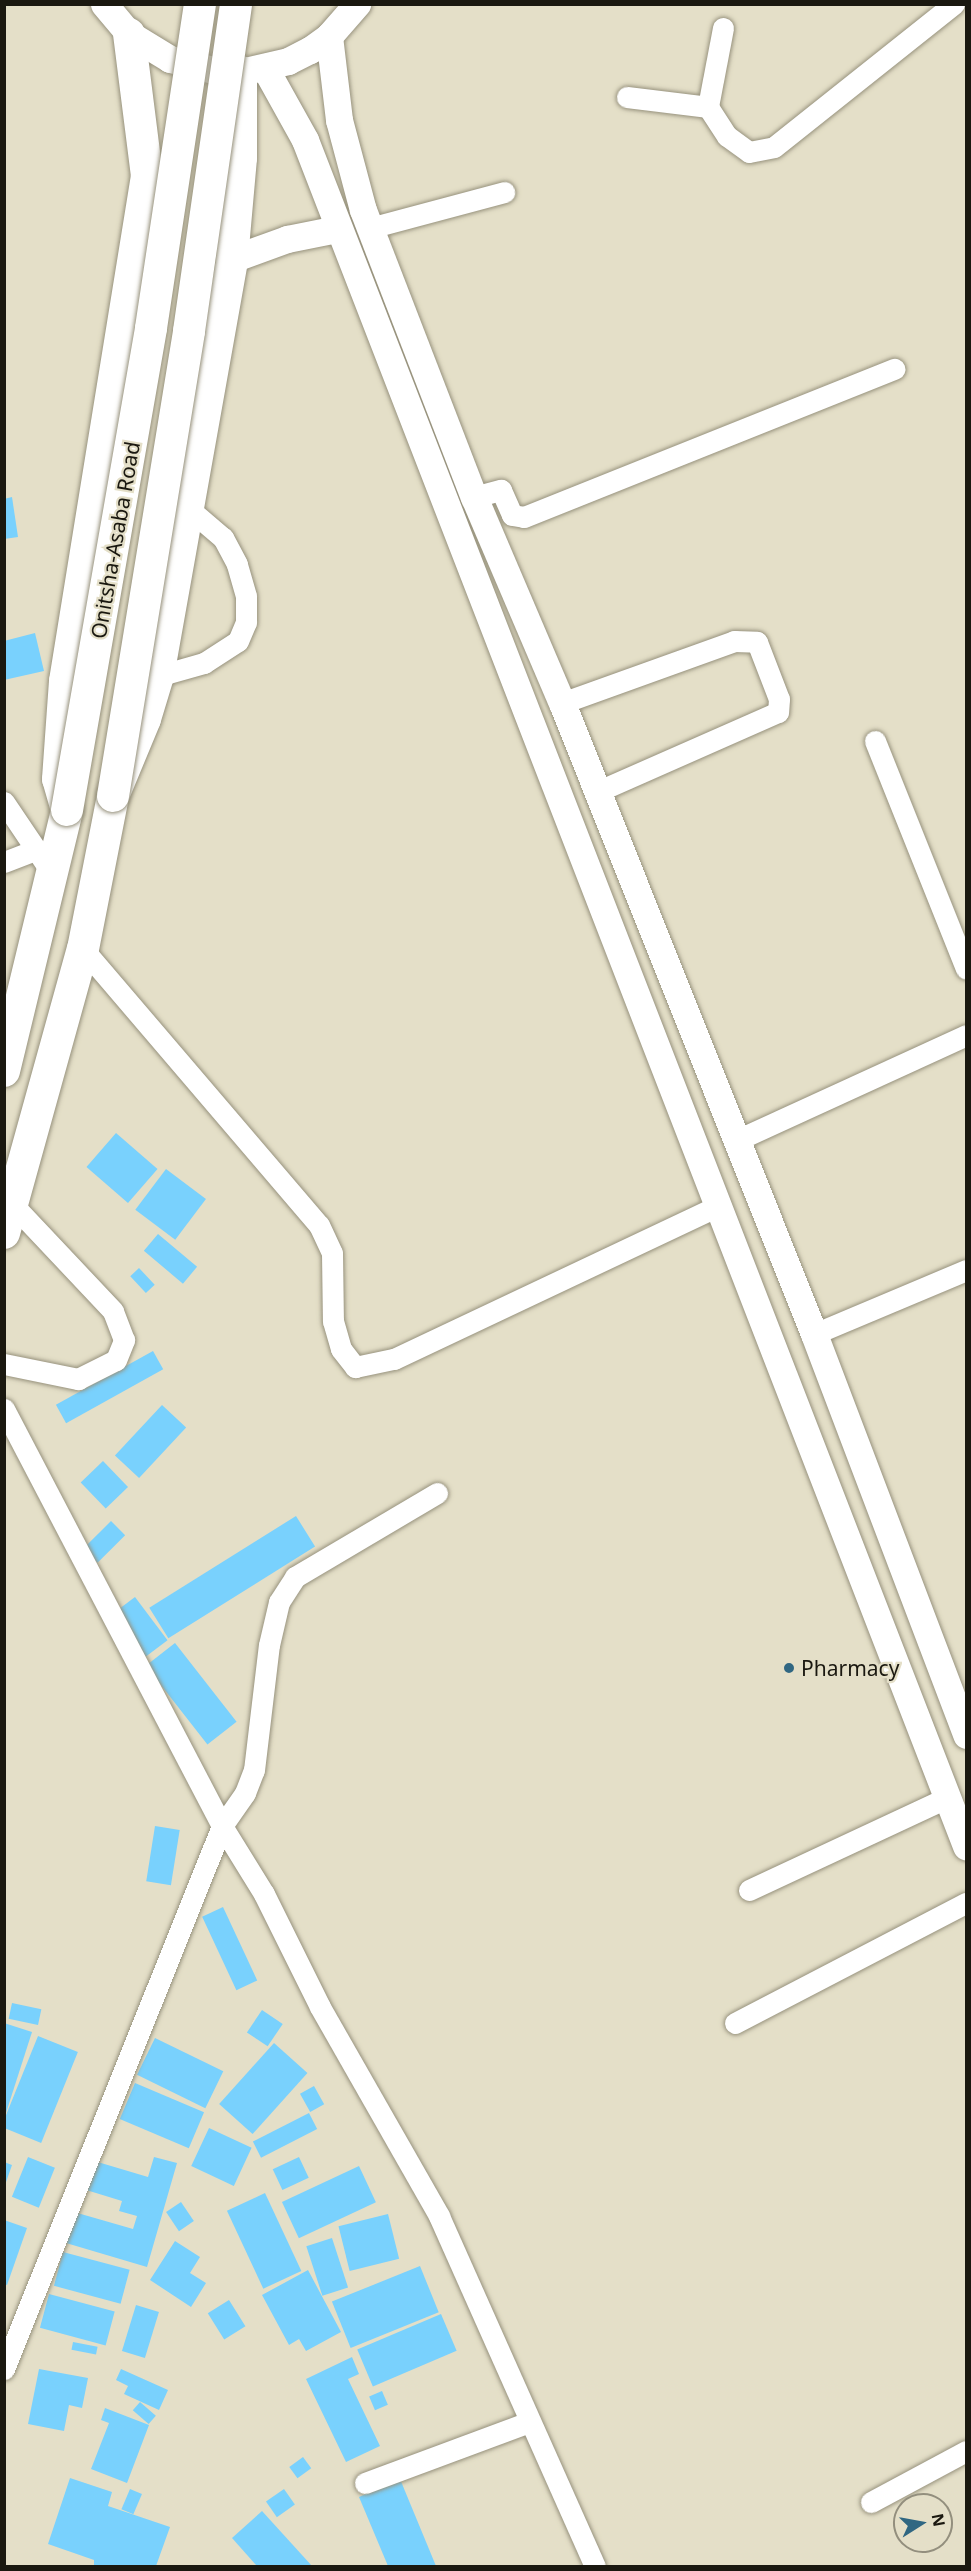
<!DOCTYPE html>
<style>
body{margin:0}
#map{position:relative;width:971px;height:2571px;overflow:hidden;background:#e4dfc8;font-family:"Noto Sans",sans-serif}
div>[style]{position:absolute}
.building>*{inset:0;background:#79d1fd;transform-origin:0 0}
.roads{filter:drop-shadow(0 0 2px #97927d) drop-shadow(0 0 2px #97927d)}
.minor>*{height:21px;margin:-10.5px;padding:0 10.5px;transform-origin:10.5px;border-radius:10.5px;background:#fff}
.major>*{height:27px;margin:-13.5px;padding:0 13.5px;transform-origin:13.5px;border-radius:13.5px;background:#fff}
.highway>*{height:32px;margin:-16px;padding:0 16px;transform-origin:16px;border-radius:16px;background:#fff}
.bridges{filter:drop-shadow(0 0 2px #97927d) drop-shadow(0 0 2px #97927d)}
.highway-bridge>*{height:32px;margin:-16px;padding:0 16px;transform-origin:16px;border-radius:16px;background:#fff}
.dots>*{width:16px;height:16px;translate:-50% -50%;box-sizing:border-box;border:3px solid #e4dfc8;border-radius:50%}
span{translate:-50% -50%;white-space:nowrap;text-align:center;line-height:1.15;-webkit-text-stroke:4.5px #e4dfc8;paint-order:stroke}
.street-label{font-size:21px;color:#1a1810}
.poi-label{font-size:21px;color:#1a1810}
.left{translate:0 -50%;text-align:left}
.frame{position:absolute;inset:0;border:6px solid #1a1810;pointer-events:none}
.north{position:absolute;left:893px;top:2493px;width:60px;height:60px;box-sizing:border-box;background:#e4dfc8;border:2px solid #938f7e;border-radius:50%;rotate:79deg;font-size:16px;font-weight:700;line-height:24px;text-align:center;color:#1a1810}
.north::after{content:'';display:block;margin:auto;width:21px;height:27px;background:#306782;clip-path:polygon(50% 0,100% 100%,50% 72%,0 100%)}
</style>
<div id="map">
<div class="building">
<i style="clip-path:polygon(12px 497px,18px 537px,4px 539px,4px 499px)"></i>
<i style="clip-path:polygon(35px 633px,44px 671px,4px 680px,4px 641px)"></i>
<i style="left:116px;top:1133px;width:55px;height:45px;rotate:41deg"></i>
<i style="left:166px;top:1169px;width:50px;height:51px;rotate:37deg"></i>
<i style="left:158px;top:1234px;width:51px;height:22px;rotate:40deg"></i>
<i style="left:139px;top:1268px;width:23px;height:12px;rotate:47deg"></i>
<i style="left:153px;top:1351px;width:21px;height:111px;rotate:61deg"></i>
<i style="left:162px;top:1405px;width:33px;height:69px;rotate:43deg"></i>
<i style="left:103px;top:1461px;width:36px;height:31px;rotate:46deg"></i>
<i style="left:296px;top:1516px;width:36px;height:173px;rotate:58deg"></i>
<i style="left:111px;top:1521px;width:20px;height:39px;rotate:45deg"></i>
<i style="left:135px;top:1597px;width:54px;height:27px;rotate:53deg"></i>
<i style="left:175px;top:1643px;width:100px;height:37px;rotate:52deg"></i>
<i style="left:155px;top:1826px;width:25px;height:56px;rotate:9deg"></i>
<i style="left:223px;top:1907px;width:81px;height:23px;rotate:65deg"></i>
<i style="left:12px;top:2003px;width:30px;height:16px;rotate:12deg"></i>
<i style="left:262px;top:2010px;width:25px;height:27px;rotate:34deg"></i>
<i style="clip-path:polygon(4px 2023px,32px 2032px,5px 2116px,4px 2116px)"></i>
<i style="left:38px;top:2036px;width:43px;height:98px;rotate:22deg"></i>
<i style="left:155px;top:2038px;width:76px;height:41px;rotate:26deg"></i>
<i style="left:274px;top:2043px;width:45px;height:82px;rotate:42deg"></i>
<i style="left:135px;top:2083px;width:75px;height:39px;rotate:23deg"></i>
<i style="left:314px;top:2086px;width:21px;height:16px;rotate:61deg"></i>
<i style="left:309px;top:2113px;width:18px;height:63px;rotate:63deg"></i>
<i style="left:209px;top:2128px;width:47px;height:42px;rotate:25deg"></i>
<i style="left:28px;top:2157px;width:29px;height:43px;rotate:22deg"></i>
<i style="clip-path:polygon(154px 2157px,177px 2163px,147px 2267px,66px 2243px,74px 2212px,133px 2229px,137px 2216px,119px 2211px,122px 2201px,83px 2189px,91px 2160px,148px 2177px)"></i>
<i style="left:299px;top:2157px;width:23px;height:29px;rotate:65deg"></i>
<i style="clip-path:polygon(4px 2162px,12px 2165px,5px 2185px,4px 2185px)"></i>
<i style="left:359px;top:2166px;width:40px;height:85px;rotate:65deg"></i>
<i style="left:265px;top:2193px;width:86px;height:42px;rotate:65deg"></i>
<i style="left:181px;top:2202px;width:23px;height:18px;rotate:56deg"></i>
<i style="left:388px;top:2214px;width:46px;height:51px;rotate:76deg"></i>
<i style="clip-path:polygon(4px 2220px,27px 2228px,7px 2285px,4px 2284px)"></i>
<i style="left:332px;top:2238px;width:52px;height:27px;rotate:72deg"></i>
<i style="clip-path:polygon(175px 2241px,200px 2257px,190px 2273px,206px 2283px,191px 2307px,150px 2280px)"></i>
<i style="left:63px;top:2252px;width:69px;height:35px;rotate:15deg"></i>
<i style="left:420px;top:2266px;width:50px;height:95px;rotate:68deg"></i>
<i style="clip-path:polygon(308px 2270px,341px 2332px,306px 2351px,299px 2339px,289px 2345px,262px 2295px)"></i>
<i style="left:49px;top:2294px;width:68px;height:35px;rotate:15deg"></i>
<i style="left:229px;top:2300px;width:31px;height:25px;rotate:58deg"></i>
<i style="left:136px;top:2305px;width:24px;height:48px;rotate:17deg"></i>
<i style="left:441px;top:2314px;width:40px;height:91px;rotate:67deg"></i>
<i style="left:73px;top:2342px;width:25px;height:8px;rotate:11deg"></i>
<i style="clip-path:polygon(352px 2357px,359px 2374px,348px 2379px,380px 2446px,346px 2462px,306px 2379px)"></i>
<i style="clip-path:polygon(39px 2369px,88px 2378px,82px 2408px,69px 2405px,64px 2431px,28px 2424px)"></i>
<i style="clip-path:polygon(121px 2369px,168px 2390px,159px 2410px,124px 2394px,128px 2386px,116px 2380px)"></i>
<i style="left:382px;top:2391px;width:15px;height:14px;rotate:67deg"></i>
<i style="left:140px;top:2402px;width:21px;height:11px;rotate:41deg"></i>
<i style="clip-path:polygon(105px 2408px,149px 2425px,127px 2483px,91px 2469px,109px 2423px,101px 2420px)"></i>
<i style="left:303px;top:2457px;width:14px;height:17px;rotate:54deg"></i>
<i style="clip-path:polygon(70px 2478px,112px 2492px,108px 2506px,170px 2527px,156px 2566px,94px 2566px,94px 2560px,48px 2544px)"></i>
<i style="clip-path:polygon(400px 2479px,436px 2566px,388px 2566px,359px 2497px)"></i>
<i style="left:130px;top:2489px;width:13px;height:22px;rotate:23deg"></i>
<i style="left:284px;top:2489px;width:19px;height:22px;rotate:55deg"></i>
<i style="clip-path:polygon(262px 2511px,312px 2566px,257px 2566px,232px 2538px)"></i>
</div>
<div class="roads">
<div class="minor">
<i style="left:723px;top:28px;width:80px;rotate:100.8deg"></i>
<i style="left:708px;top:107px;width:35px;rotate:57deg"></i>
<i style="left:727px;top:136px;width:27px;rotate:36deg"></i>
<i style="left:749px;top:152px;width:25px;rotate:-11deg"></i>
<i style="left:774px;top:147px;width:230px;rotate:-38.5deg"></i>
<i style="left:627px;top:97px;width:82px;rotate:7deg"></i>
<i style="left:370px;top:228px;width:139px;rotate:-15deg"></i>
<i style="left:474px;top:497px;width:28px;rotate:-15deg"></i>
<i style="left:501px;top:490px;width:27px;rotate:66deg"></i>
<i style="left:512px;top:515px;width:12px;rotate:9deg"></i>
<i style="left:524px;top:517px;width:399px;rotate:-21.8deg"></i>
<i style="left:158px;top:676px;width:48px;rotate:-15.8deg"></i>
<i style="left:204px;top:663px;width:40px;rotate:-32.9deg"></i>
<i style="left:238px;top:641px;width:21px;rotate:-67deg"></i>
<i style="left:246px;top:622px;width:26px;rotate:-90deg"></i>
<i style="left:246px;top:596px;width:33px;rotate:-106deg"></i>
<i style="left:237px;top:564px;width:30px;rotate:-118deg"></i>
<i style="left:223px;top:538px;width:45px;rotate:-139.5deg"></i>
<i style="left:562px;top:703px;width:183px;rotate:-19.8deg"></i>
<i style="left:734px;top:641px;width:23px;rotate:2deg"></i>
<i style="left:757px;top:642px;width:61px;rotate:68.9deg"></i>
<i style="left:779px;top:699px;width:13px;rotate:94deg"></i>
<i style="left:778px;top:712px;width:198px;rotate:156.2deg"></i>
<i style="left:875px;top:741px;width:245px;rotate:68.2deg"></i>
<i style="left:4px;top:802px;width:89px;rotate:56deg"></i>
<i style="left:4px;top:862px;width:34px;rotate:-21deg"></i>
<i style="left:83px;top:949px;width:363px;rotate:49.5deg"></i>
<i style="left:319px;top:1225px;width:31px;rotate:65deg"></i>
<i style="left:332px;top:1253px;width:68px;rotate:89.2deg"></i>
<i style="left:333px;top:1321px;width:29px;rotate:74deg"></i>
<i style="left:341px;top:1349px;width:23px;rotate:52deg"></i>
<i style="left:355px;top:1367px;width:40px;rotate:-12deg"></i>
<i style="left:394px;top:1359px;width:357px;rotate:-25.3deg"></i>
<i style="left:735px;top:1141px;width:254px;rotate:-24.6deg"></i>
<i style="left:814px;top:1334px;width:165px;rotate:-22.8deg"></i>
<i style="left:4px;top:1364px;width:76px;rotate:11.5deg"></i>
<i style="left:78px;top:1379px;width:42px;rotate:-26.6deg"></i>
<i style="left:116px;top:1360px;width:22px;rotate:-68deg"></i>
<i style="left:124px;top:1340px;width:31px;rotate:-111deg"></i>
<i style="left:113px;top:1311px;width:146px;rotate:-133.3deg"></i>
<i style="left:4px;top:1409px;width:471px;rotate:62.4deg"></i>
<i style="left:222px;top:1826px;width:80px;rotate:58.3deg"></i>
<i style="left:264px;top:1894px;width:126px;rotate:63.6deg"></i>
<i style="left:320px;top:2007px;width:241px;rotate:60.3deg"></i>
<i style="left:439px;top:2216px;width:383px;rotate:66deg"></i>
<i style="left:749px;top:1890px;width:217px;rotate:-25deg"></i>
<i style="left:735px;top:2023px;width:260px;rotate:-27.5deg"></i>
<i style="left:4px;top:2369px;width:585px;rotate:-68.13deg"></i>
<i style="left:222px;top:1826px;width:40px;rotate:-55.1deg"></i>
<i style="left:245px;top:1793px;width:25px;rotate:-69deg"></i>
<i style="left:254px;top:1770px;width:126px;rotate:-83.2deg"></i>
<i style="left:269px;top:1645px;width:44px;rotate:-76.9deg"></i>
<i style="left:279px;top:1602px;width:30px;rotate:-57deg"></i>
<i style="left:295px;top:1577px;width:165px;rotate:-30.6deg"></i>
<i style="left:365px;top:2483px;width:175px;rotate:-20.4deg"></i>
<i style="left:871px;top:2502px;width:108px;rotate:-28.2deg"></i>
</div>
<div class="major">
<i style="left:104px;top:4px;width:39px;rotate:50deg"></i>
<i style="left:129px;top:34px;width:48px;rotate:31.4deg"></i>
<i style="left:170px;top:59px;width:49px;rotate:14.3deg"></i>
<i style="left:217px;top:71px;width:24px;rotate:2deg"></i>
<i style="left:241px;top:72px;width:48px;rotate:-13.2deg"></i>
<i style="left:288px;top:61px;width:25px;rotate:-27deg"></i>
<i style="left:310px;top:50px;width:24px;rotate:-36deg"></i>
<i style="left:329px;top:36px;width:43px;rotate:-48.8deg"></i>
<i style="left:329px;top:36px;width:85px;rotate:83.2deg"></i>
<i style="left:339px;top:120px;width:93px;rotate:75.1deg"></i>
<i style="left:363px;top:210px;width:308px;rotate:68.9deg"></i>
<i style="left:474px;top:497px;width:224px;rotate:66.9deg"></i>
<i style="left:562px;top:703px;width:679px;rotate:68.23deg"></i>
<i style="left:814px;top:1334px;width:429px;rotate:69.2deg"></i>
<i style="left:265px;top:68px;width:82px;rotate:60.9deg"></i>
<i style="left:305px;top:140px;width:1830px;rotate:68.82deg"></i>
<i style="left:232px;top:259px;width:59px;rotate:-20deg"></i>
<i style="left:287px;top:239px;width:51px;rotate:-11.3deg"></i>
</div>
<div class="highway">
<i style="left:4px;top:1071px;width:268px;rotate:-76.4deg"></i>
<i style="left:67px;top:810px;width:32px;rotate:-106deg"></i>
<i style="left:58px;top:779px;width:98px;rotate:-85.9deg"></i>
<i style="left:65px;top:681px;width:512px;rotate:-80.78deg"></i>
<i style="left:147px;top:176px;width:143px;rotate:-97.2deg"></i>
<i style="left:4px;top:1233px;width:295px;rotate:-74.5deg"></i>
<i style="left:83px;top:949px;width:156px;rotate:-78.9deg"></i>
<i style="left:113px;top:796px;width:83px;rotate:-67.4deg"></i>
<i style="left:145px;top:719px;width:45px;rotate:-73.2deg"></i>
<i style="left:158px;top:676px;width:424px;rotate:-79.9deg"></i>
<i style="left:232px;top:259px;width:101px;rotate:-84.9deg"></i>
<i style="left:241px;top:158px;width:86px;rotate:-90deg"></i>
</div>
</div>
<div class="bridges">
<div class="highway-bridge">
<i style="left:113px;top:796px;width:471px;rotate:-80.7deg"></i>
<i style="left:189px;top:331px;width:330px;rotate:-81.8deg"></i>
<i style="left:67px;top:810px;width:489px;rotate:-80.1deg"></i>
<i style="left:151px;top:328px;width:328px;rotate:-81.4deg"></i>
</div>
</div>
<div class="dots">
<i style="left:789px;top:1668px;background:#306782"></i>
</div>
<div class="street-label">
<span style="left:115px;top:540px;rotate:-80deg">Onitsha-Asaba Road</span>
</div>
<div class="poi-label">
<span class="left" style="left:801px;top:1668px">Pharmacy</span>
</div>
<div class="frame"></div>
<div class="north">N</div>
</div>
